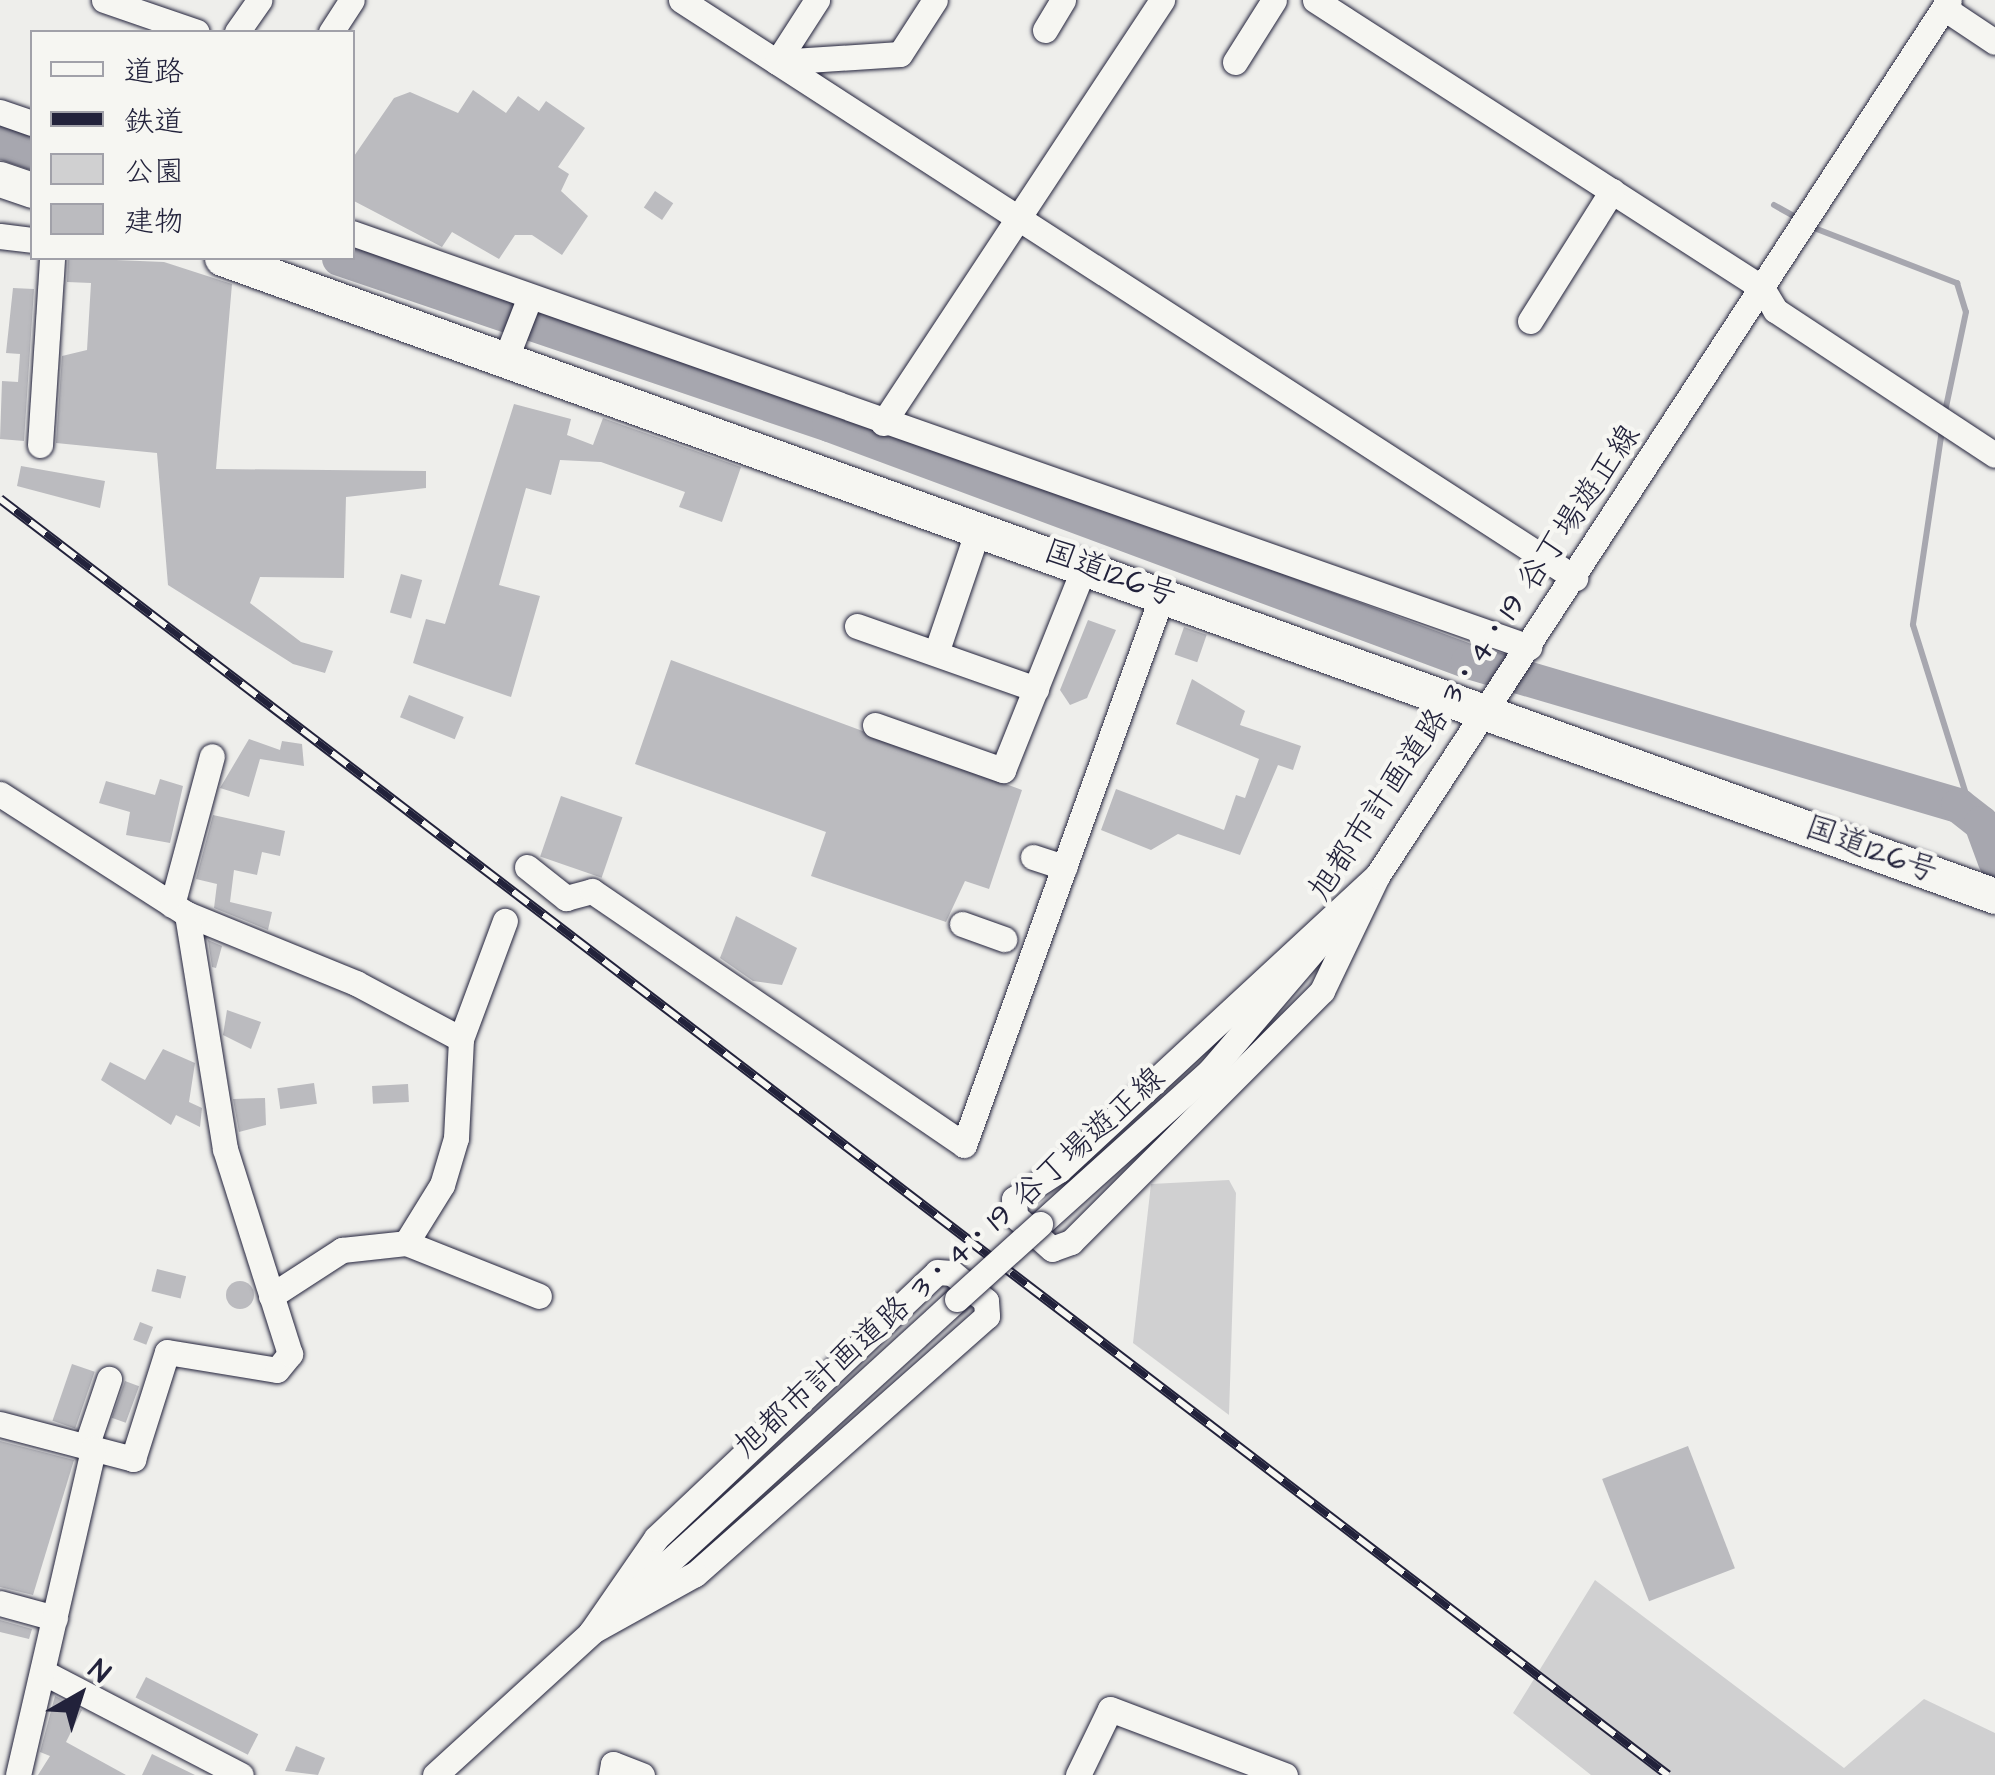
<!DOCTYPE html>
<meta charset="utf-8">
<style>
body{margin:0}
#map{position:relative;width:1995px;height:1775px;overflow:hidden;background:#eeeeeb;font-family:"Architects Daughter","Klee One",sans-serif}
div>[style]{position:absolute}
.green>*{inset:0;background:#d0d0d1}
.stream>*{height:6px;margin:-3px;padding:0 3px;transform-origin:3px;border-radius:3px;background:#a7a7af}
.river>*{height:35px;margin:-17.5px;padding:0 17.5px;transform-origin:17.5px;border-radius:17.5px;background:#a7a7af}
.building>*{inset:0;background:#bbbbbf;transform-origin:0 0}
.round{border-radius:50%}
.roads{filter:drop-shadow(0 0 2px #22223b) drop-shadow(0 0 2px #22223b)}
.minor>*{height:25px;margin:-12.5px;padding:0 12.5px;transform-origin:12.5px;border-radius:12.5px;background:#f6f6f2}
.highway>*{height:35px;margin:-17.5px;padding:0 17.5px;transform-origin:17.5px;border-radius:17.5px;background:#f6f6f2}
.rail>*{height:10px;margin-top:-5px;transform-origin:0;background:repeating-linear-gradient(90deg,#f6f6f2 0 19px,#22223b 0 38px);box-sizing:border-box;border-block:2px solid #22223b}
.bridges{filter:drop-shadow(0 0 2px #22223b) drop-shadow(0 0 2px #22223b)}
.minor-bridge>*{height:25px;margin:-12.5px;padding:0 12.5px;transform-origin:12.5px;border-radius:12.5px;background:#f6f6f2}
span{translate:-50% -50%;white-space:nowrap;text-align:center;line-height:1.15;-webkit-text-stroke:9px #f6f6f2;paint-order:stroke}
.street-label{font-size:32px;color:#22223b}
.legend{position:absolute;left:30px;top:30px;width:325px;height:230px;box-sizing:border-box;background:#f6f6f2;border:2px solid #a1a1a9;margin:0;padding:12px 18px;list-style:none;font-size:30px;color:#22223b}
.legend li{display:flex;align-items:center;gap:20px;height:50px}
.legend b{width:50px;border:2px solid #a1a1a9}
.north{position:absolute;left:30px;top:1645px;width:100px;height:100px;-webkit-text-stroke:8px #f6f6f2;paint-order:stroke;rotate:39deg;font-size:28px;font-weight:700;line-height:40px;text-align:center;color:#22223b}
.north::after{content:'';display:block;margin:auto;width:35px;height:45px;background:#22223b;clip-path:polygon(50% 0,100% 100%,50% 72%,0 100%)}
</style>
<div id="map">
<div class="green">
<i style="clip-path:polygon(1229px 1180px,1236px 1193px,1229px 1415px,1133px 1343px,1151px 1184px)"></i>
<i style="clip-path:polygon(1595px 1580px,1844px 1768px,1924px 1699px,1995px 1733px,1995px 1775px,1591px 1775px,1513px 1713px)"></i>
</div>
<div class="stream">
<i style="left:1774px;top:205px;width:29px;rotate:29deg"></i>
<i style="left:1809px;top:226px;width:159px;rotate:21.1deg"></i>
<i style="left:1957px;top:283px;width:30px;rotate:73deg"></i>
<i style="left:1966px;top:312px;width:102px;rotate:101.9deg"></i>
<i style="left:1942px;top:430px;width:197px;rotate:98.5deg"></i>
<i style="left:1913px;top:625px;width:201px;rotate:72.6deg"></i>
</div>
<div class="river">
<i style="left:0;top:141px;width:34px;rotate:19deg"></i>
<i style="left:339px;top:258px;width:517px;rotate:18.72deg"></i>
<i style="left:829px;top:424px;width:682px;rotate:20.35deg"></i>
<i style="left:1468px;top:661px;width:511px;rotate:16.38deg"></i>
<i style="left:1958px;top:805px;width:29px;rotate:38deg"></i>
<i style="left:1981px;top:823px;width:40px;rotate:69.8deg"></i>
</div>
<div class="building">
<i style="clip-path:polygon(473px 90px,506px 113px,518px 96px,539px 111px,546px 101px,585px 128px,558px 167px,569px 174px,561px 191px,588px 216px,562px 255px,532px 235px,515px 235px,499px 259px,452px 232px,442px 247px,352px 200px,352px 159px,394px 98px,410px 92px,458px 113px)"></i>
<i style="left:655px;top:191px;width:22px;height:20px;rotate:34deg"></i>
<i style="clip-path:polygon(68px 258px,164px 262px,232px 284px,216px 469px,426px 471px,426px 488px,346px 497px,344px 578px,260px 577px,250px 603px,301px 642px,333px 651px,325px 673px,293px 664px,168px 585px,157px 453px,56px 443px,62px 356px,87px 350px,91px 283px,67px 282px)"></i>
<i style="clip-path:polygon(13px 288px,34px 289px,24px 441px,0 439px,2px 381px,18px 382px,20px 354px,6px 353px)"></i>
<i style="clip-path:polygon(514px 404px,571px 419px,567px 435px,593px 445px,603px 418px,741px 467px,722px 522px,679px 507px,685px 492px,601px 462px,560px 460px,551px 495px,526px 488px,499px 585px,540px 596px,511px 697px,413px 663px,426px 619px,445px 624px)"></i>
<i style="clip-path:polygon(21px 466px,105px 481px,100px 508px,17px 486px)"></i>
<i style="left:401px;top:574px;width:22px;height:40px;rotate:16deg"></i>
<i style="clip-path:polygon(1088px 620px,1116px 630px,1087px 698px,1070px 705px,1060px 690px)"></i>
<i style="left:1184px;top:627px;width:24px;height:29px;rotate:19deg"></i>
<i style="clip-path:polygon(671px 660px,1022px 790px,989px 889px,965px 881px,946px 922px,811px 876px,826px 832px,635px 764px)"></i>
<i style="clip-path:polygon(1192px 679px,1245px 711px,1240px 725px,1301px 746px,1293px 770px,1278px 765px,1240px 855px,1178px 834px,1151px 850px,1101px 830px,1116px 789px,1224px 830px,1236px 795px,1245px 798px,1259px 759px,1176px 724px)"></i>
<i style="left:409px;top:695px;width:59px;height:24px;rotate:22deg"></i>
<i style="clip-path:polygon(249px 739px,280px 750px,282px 741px,302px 744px,304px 766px,260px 759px,249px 797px,220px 788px)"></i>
<i style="clip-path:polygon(160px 779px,183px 786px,170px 843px,126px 835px,130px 812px,99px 803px,106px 781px,155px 795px)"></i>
<i style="left:561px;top:796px;width:65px;height:64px;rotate:19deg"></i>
<i style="clip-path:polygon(213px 815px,285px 831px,280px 856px,262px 852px,257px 875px,234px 870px,230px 902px,272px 912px,268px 930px,214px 908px,217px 884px,196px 879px)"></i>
<i style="clip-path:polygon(736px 916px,797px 948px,782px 985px,753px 981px,720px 958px)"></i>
<i style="clip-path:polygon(208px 940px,222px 946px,216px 968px,212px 967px)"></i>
<i style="clip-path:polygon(227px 1010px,261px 1022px,251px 1049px,223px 1035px)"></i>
<i style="clip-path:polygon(163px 1049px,195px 1063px,189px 1102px,202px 1108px,200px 1127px,176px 1115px,171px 1125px,101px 1080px,110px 1062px,145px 1080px)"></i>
<i style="left:314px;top:1083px;width:21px;height:37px;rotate:82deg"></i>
<i style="left:408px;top:1084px;width:18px;height:36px;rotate:87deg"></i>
<i style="clip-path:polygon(265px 1098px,266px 1125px,239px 1132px,233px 1099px)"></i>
<i style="left:157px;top:1269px;width:30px;height:23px;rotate:14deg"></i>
<i class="round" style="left:226px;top:1281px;width:28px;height:28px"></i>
<i style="left:140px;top:1322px;width:14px;height:19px;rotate:21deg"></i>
<i style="left:72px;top:1364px;width:24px;height:60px;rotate:19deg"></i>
<i style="left:125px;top:1381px;width:15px;height:39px;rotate:20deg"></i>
<i style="clip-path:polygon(0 1441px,74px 1460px,33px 1595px,0 1587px)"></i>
<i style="left:1688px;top:1446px;width:131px;height:92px;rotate:69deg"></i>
<i style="clip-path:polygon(0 1620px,32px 1629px,29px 1639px,0 1632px)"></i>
<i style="left:146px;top:1677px;width:126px;height:23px;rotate:27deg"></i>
<i style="clip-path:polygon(55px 1696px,82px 1710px,66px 1742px,126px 1775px,38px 1775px,50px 1756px,40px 1752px)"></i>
<i style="clip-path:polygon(296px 1746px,325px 1758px,318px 1775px,285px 1771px)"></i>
<i style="clip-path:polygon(152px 1754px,195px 1775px,142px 1775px)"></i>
</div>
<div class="roads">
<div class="minor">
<i style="left:104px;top:0;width:98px;rotate:19deg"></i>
<i style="left:681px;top:0;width:1065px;rotate:32.88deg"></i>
<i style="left:1315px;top:0;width:532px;rotate:32.79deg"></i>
<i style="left:1762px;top:288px;width:26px;rotate:59deg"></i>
<i style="left:1775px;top:310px;width:263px;rotate:33.4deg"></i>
<i style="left:1944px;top:8px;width:61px;rotate:33.7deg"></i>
<i style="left:1045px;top:30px;width:35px;rotate:-59deg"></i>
<i style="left:237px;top:32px;width:39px;rotate:-55deg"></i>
<i style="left:331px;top:32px;width:38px;rotate:-57deg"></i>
<i style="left:777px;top:62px;width:123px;rotate:-3.7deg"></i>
<i style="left:900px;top:54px;width:64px;rotate:-57.1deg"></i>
<i style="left:777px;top:62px;width:74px;rotate:-57.2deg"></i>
<i style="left:1235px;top:62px;width:73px;rotate:-57.8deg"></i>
<i style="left:0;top:112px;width:34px;rotate:19deg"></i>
<i style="left:352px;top:233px;width:1248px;rotate:19.38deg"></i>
<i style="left:0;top:236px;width:32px;rotate:7deg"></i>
<i style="left:1530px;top:321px;width:154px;rotate:-57.8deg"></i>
<i style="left:506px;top:358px;width:63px;rotate:-68.7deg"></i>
<i style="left:883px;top:423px;width:507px;rotate:-56.59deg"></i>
<i style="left:40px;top:445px;width:187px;rotate:-86.3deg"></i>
<i style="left:857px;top:626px;width:190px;rotate:19.4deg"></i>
<i style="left:936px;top:653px;width:133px;rotate:-71.2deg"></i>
<i style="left:875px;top:725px;width:136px;rotate:19.4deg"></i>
<i style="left:1003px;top:770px;width:221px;rotate:-68.2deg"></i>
<i style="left:0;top:794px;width:222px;rotate:32.7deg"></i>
<i style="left:187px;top:914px;width:183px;rotate:22.2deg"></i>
<i style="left:356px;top:983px;width:119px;rotate:28.1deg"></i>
<i style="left:461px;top:1039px;width:126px;rotate:-69.6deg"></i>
<i style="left:1033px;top:857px;width:33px;rotate:18deg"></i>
<i style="left:527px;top:867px;width:50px;rotate:38.5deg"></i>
<i style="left:566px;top:898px;width:27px;rotate:-15deg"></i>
<i style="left:592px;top:891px;width:450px;rotate:34.3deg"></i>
<i style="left:964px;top:1145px;width:587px;rotate:-70.18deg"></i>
<i style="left:1377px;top:876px;width:127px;rotate:115.6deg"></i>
<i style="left:1322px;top:991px;width:355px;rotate:135deg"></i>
<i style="left:1071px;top:1242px;width:20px;rotate:160deg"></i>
<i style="left:1052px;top:1249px;width:50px;rotate:-138.3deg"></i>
<i style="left:1015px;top:1216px;width:17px;rotate:-93deg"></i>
<i style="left:1014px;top:1199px;width:54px;rotate:-32.8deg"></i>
<i style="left:1059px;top:1170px;width:433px;rotate:-42.8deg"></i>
<i style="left:172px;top:905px;width:154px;rotate:-75deg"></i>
<i style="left:962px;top:924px;width:45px;rotate:19.7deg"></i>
<i style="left:1040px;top:1224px;width:229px;rotate:-42deg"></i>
<i style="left:1210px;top:1071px;width:257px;rotate:-49.4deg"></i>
<i style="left:1377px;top:876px;width:1046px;rotate:-56.86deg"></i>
<i style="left:406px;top:1243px;width:68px;rotate:-58.2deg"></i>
<i style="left:442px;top:1185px;width:49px;rotate:-73.4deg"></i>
<i style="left:456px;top:1138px;width:99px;rotate:-87.1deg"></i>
<i style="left:937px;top:1272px;width:15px;rotate:4deg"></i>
<i style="left:952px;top:1273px;width:44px;rotate:39.5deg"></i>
<i style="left:986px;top:1301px;width:15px;rotate:86deg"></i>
<i style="left:987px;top:1316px;width:390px;rotate:138.5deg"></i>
<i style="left:695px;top:1574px;width:119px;rotate:150.9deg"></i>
<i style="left:591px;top:1632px;width:114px;rotate:-55.3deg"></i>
<i style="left:656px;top:1538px;width:387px;rotate:-43.4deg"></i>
<i style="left:271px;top:1296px;width:85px;rotate:-32.9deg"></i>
<i style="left:342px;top:1250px;width:64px;rotate:-6.2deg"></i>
<i style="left:406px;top:1243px;width:143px;rotate:21.7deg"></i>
<i style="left:0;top:1424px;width:138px;rotate:14.7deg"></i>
<i style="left:133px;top:1459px;width:112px;rotate:-72.4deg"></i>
<i style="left:167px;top:1352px;width:111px;rotate:9.3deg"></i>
<i style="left:277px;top:1370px;width:21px;rotate:-51deg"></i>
<i style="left:290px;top:1354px;width:215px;rotate:-107.6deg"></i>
<i style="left:225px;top:1149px;width:238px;rotate:-99.2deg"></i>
<i style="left:86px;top:1447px;width:72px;rotate:-71.3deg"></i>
<i style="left:0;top:1603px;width:57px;rotate:15.3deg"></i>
<i style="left:43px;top:1672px;width:223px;rotate:27.5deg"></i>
<i style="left:18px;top:1775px;width:335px;rotate:-77deg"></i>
<i style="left:435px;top:1775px;width:706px;rotate:-42.36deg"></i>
<i style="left:611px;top:1775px;width:11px;rotate:-80deg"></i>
<i style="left:613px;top:1764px;width:31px;rotate:21deg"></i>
<i style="left:1078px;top:1775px;width:73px;rotate:-64.1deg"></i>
<i style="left:1110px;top:1709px;width:187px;rotate:20.7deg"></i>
</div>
<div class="highway">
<i style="left:0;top:179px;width:34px;rotate:19deg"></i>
<i style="left:222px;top:258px;width:1884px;rotate:19.79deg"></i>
</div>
</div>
<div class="rail">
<i style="left:0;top:499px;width:2100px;rotate:37.42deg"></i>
</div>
<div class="bridges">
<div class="minor-bridge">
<i style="left:957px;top:1299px;width:112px;rotate:-42.1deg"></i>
</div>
</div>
<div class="street-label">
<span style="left:1110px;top:574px;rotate:20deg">国道126号</span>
<span style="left:1475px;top:663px;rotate:-56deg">旭都市計画道路 3・4・19 谷丁場遊正線</span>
<span style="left:1871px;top:850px;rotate:20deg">国道126号</span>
<span style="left:950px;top:1263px;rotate:-42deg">旭都市計画道路 3・4・19 谷丁場遊正線</span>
</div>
<ul class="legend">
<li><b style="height:12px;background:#f6f6f2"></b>道路</li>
<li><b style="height:12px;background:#22223b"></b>鉄道</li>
<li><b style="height:28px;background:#d0d0d1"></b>公園</li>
<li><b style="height:28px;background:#bbbbbf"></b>建物</li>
</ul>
<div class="north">N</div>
</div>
